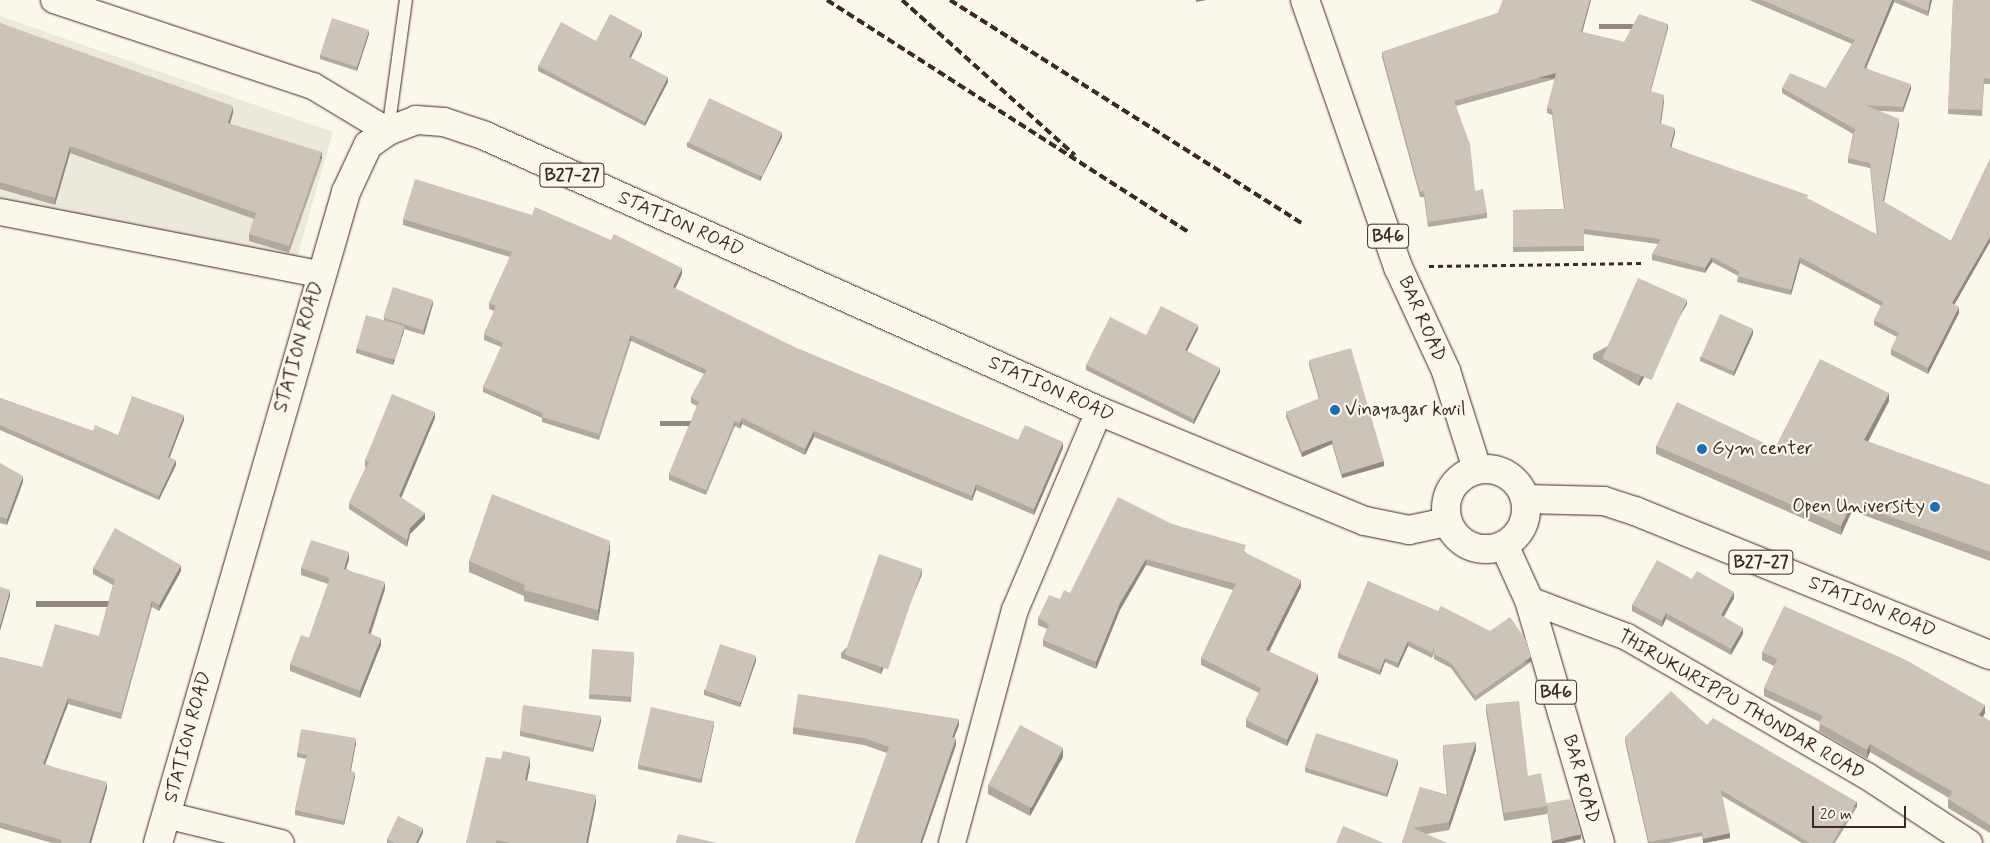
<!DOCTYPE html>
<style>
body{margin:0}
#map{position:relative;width:1990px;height:843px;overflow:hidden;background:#fbf7ec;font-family:Mynerve,sans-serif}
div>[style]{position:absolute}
.built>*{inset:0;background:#ede8dd}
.path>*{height:3px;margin-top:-1.5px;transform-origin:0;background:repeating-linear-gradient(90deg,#3b2a1e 0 5px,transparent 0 9px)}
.roads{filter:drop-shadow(0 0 1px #3b2a1e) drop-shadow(0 0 1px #3b2a1e)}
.service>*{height:12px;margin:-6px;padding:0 6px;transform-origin:6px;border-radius:6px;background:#fbf7ec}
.minor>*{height:26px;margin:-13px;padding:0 13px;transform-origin:13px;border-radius:13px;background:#fbf7ec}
.primary>*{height:28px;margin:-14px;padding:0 14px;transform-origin:14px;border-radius:14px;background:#fbf7ec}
.primary>.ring{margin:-14px;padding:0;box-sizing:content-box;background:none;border:28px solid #fbf7ec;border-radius:50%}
.rail>*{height:4px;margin-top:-2px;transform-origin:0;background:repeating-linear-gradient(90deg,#3b2a1e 0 8px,transparent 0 12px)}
.wall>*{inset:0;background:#afa99f}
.shaded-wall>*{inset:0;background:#8f8982;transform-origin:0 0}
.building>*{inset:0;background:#ccc4b9;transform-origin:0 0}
.dots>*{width:14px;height:14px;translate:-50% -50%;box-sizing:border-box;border:2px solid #fbf7ec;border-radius:50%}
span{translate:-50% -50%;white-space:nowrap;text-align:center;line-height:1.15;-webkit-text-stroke:4.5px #fbf7ec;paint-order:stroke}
.shield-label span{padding:1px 4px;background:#fbf7ec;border:1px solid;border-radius:4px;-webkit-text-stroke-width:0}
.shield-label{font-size:18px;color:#3b2a1e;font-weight:700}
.street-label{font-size:19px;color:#3b2a1e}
.poi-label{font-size:19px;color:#3b2a1e}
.left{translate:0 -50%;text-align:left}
.right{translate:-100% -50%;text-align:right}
.scale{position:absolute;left:1812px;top:806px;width:94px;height:22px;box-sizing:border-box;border:2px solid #3b2a1e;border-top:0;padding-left:6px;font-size:15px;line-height:18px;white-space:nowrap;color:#3b2a1e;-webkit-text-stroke:4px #fbf7ec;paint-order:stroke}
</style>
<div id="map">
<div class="built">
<i style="clip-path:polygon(0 16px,333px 132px,296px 261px,0 202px)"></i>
</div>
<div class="path">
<i style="left:1429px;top:266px;width:213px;rotate:-0.8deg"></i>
</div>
<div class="roads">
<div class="service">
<i style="left:388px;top:131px;width:132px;rotate:-82.2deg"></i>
</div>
<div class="minor">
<i style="left:54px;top:0;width:273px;rotate:18.4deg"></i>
<i style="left:313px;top:86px;width:87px;rotate:31deg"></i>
<i style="left:0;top:212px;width:326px;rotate:11deg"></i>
<i style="left:1529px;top:600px;width:105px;rotate:20.7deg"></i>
<i style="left:1627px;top:637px;width:277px;rotate:30.1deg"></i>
<i style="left:1867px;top:776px;width:122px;rotate:33.3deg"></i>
<i style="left:166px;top:815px;width:118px;rotate:13.7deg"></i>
<i style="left:952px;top:843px;width:241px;rotate:-74.9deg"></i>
<i style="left:1015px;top:610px;width:216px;rotate:-67.1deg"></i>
</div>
<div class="primary">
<i style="left:1305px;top:0;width:283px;rotate:70.8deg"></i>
<i style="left:1398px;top:267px;width:115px;rotate:65.2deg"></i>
<i style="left:1446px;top:371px;width:103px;rotate:72.4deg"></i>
<i class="ring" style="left:1446px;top:469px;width:52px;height:52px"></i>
<i style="left:1526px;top:499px;width:78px;rotate:1.5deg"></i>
<i style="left:1604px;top:501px;width:33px;rotate:18deg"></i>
<i style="left:1635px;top:511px;width:383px;rotate:22.1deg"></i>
<i style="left:1504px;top:545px;width:60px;rotate:65.6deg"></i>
<i style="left:1529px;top:600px;width:253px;rotate:73.7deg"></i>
<i style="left:158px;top:843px;width:678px;rotate:-73.89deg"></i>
<i style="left:346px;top:192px;width:52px;rotate:-64.9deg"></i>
<i style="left:368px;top:145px;width:24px;rotate:-35deg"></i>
<i style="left:388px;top:131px;width:30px;rotate:-21deg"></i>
<i style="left:416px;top:120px;width:28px;rotate:4deg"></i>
<i style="left:444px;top:122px;width:41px;rotate:18.4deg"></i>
<i style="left:483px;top:135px;width:675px;rotate:24.13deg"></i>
<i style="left:1099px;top:411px;width:288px;rotate:22.5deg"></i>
<i style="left:1365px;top:521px;width:45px;rotate:11.6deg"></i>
<i style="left:1409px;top:530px;width:39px;rotate:-12deg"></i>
</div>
</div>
<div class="rail">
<i style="left:827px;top:0;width:429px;rotate:32.7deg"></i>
<i style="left:902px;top:0;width:232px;rotate:41.9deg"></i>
<i style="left:950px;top:0;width:419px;rotate:32.4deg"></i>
</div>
<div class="wall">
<i style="clip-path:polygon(1503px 0,1591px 0,1582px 32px,1624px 42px,1668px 29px,1651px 91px,1664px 101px,1661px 124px,1675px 133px,1671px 147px,1808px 199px,1877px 235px,1870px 168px,1848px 163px,1848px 158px,1853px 134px,1782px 93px,1782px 88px,1826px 88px,1852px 44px,1749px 0,1932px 0,1928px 16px,1894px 2px,1866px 68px,1911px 89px,1903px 112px,1879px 111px,1899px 125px,1884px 202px,1951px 241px,1990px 159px,1990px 242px,1954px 305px,1959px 313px,1928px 374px,1891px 355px,1891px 349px,1897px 337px,1874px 325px,1874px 320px,1881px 306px,1800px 263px,1791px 295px,1737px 282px,1738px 276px,1712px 262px,1705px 273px,1652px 260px,1652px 254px,1658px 244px,1584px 234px,1584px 251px,1513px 252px,1513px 210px,1564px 209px,1552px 115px,1547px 113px,1547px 108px,1555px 79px,1456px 106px,1475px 191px,1487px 213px,1487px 218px,1428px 227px,1424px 197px,1420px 197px,1382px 57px,1382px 52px,1498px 13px)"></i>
<i style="clip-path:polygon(1953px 0,1990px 0,1990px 84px,1984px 84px,1982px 116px,1948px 114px)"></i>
<i style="clip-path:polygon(0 23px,233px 113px,230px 124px,322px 159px,289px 253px,249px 241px,249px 234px,254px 219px,70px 153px,55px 205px,0 189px)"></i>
<i style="clip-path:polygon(369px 34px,357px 71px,320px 59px,320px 55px)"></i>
<i style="clip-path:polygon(642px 35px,631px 58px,668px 82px,645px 126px,538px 71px,538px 66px,596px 41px)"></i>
<i style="clip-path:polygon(782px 137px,760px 181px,687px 147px,687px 142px)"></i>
<i style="clip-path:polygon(403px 219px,682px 274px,675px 289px,794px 347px,1018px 440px,1063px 448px,1034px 515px,976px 490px,972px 501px,814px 437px,805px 455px,742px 424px,740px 429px,735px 426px,706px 495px,669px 480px,669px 474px,697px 406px,691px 403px,691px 397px,704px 374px,631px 341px,599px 440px,542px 422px,542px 418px,483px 392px,483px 387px,501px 347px,484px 340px,484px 334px,494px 311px,489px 309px,489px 303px,510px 257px,403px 225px)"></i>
<i style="clip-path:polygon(433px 304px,424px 335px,404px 329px,404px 331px,393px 365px,356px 353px,356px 349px,384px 320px,384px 318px)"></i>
<i style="clip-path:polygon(1687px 304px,1639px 386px,1593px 359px,1593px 354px)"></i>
<i style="clip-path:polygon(1198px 329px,1187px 351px,1220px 372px,1194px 424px,1086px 370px,1086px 365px,1146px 335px)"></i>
<i style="clip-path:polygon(1753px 334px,1734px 376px,1700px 361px,1700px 357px)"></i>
<i style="clip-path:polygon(1309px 360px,1384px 466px,1342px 478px,1332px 444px,1302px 457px,1286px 417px,1286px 412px,1319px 399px,1309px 365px)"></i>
<i style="clip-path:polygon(0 398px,93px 431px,118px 435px,184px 420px,170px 457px,176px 465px,159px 500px,0 430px)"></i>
<i style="clip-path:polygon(1889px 401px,1868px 442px,1990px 485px,1990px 561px,1852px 511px,1841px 535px,1656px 454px,1656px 446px,1775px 448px)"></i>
<i style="clip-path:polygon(435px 418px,401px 498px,425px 519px,410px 534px,407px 547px,349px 509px,349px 503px,366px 467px,365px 467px,365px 460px)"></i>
<i style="clip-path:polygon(0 463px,23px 482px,7px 525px,0 523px)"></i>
<i style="clip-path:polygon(1172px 524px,1246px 552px,1245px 553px,1301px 587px,1269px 652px,1318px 681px,1287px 746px,1246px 727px,1246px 720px,1259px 693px,1201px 665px,1201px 658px,1233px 590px,1146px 565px,1120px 610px,1096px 669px,1043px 646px,1043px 640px,1047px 629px,1038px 625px,1038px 618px,1070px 593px)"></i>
<i style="clip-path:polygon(610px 553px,598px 621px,524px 601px,524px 596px,469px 572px,469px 561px)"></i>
<i style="clip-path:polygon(349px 559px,346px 569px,385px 589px,371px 634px,381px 645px,360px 698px,290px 671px,290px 664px,309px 638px,328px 584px,301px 575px,301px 568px)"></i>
<i style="clip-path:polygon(93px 568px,181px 571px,159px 611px,152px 607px,121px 719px,68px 704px,45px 764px,107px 788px,91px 843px,52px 843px,0 828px,0 657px,42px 667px,99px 636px,113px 585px,93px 574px)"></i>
<i style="clip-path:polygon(922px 574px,881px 674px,841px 658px,841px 653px)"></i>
<i style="clip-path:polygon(1692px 579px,1734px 598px,1724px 617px,1743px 634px,1731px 655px,1666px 619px,1662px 627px,1632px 611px,1632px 605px)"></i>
<i style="clip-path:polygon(1368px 581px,1531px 662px,1475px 701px,1451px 668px,1434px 659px,1434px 653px,1432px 658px,1408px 646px,1398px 668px,1385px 662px,1380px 675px,1338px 658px,1338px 653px)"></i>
<i style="clip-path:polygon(1762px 652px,1985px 713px,1983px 717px,1990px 721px,1990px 833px,1948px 808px,1948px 799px,1949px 798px,1870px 752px,1867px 759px,1819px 731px,1820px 722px,1764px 696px,1764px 688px,1774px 666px,1762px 660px)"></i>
<i style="clip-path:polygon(634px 656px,631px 702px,589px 699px,589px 694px)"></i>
<i style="clip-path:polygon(756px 661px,740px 707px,704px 695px,704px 690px)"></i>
<i style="clip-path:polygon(1486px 704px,1528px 776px,1547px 804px,1581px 839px,1563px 843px,1552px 843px,1547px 810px,1547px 814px,1504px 821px,1486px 712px)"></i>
<i style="clip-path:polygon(601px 721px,593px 752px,520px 736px,520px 731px)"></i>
<i style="clip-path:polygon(714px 725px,701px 783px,638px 769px,638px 765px)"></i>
<i style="clip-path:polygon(959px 725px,954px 738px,956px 745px,922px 843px,855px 843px,887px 753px,864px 745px,793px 734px,793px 727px)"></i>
<i style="clip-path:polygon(1707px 725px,1857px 807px,1835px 843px,1802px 843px,1722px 796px,1730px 838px,1706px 843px,1703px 843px,1702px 836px,1669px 843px,1648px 843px,1625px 742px,1625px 737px)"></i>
<i style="clip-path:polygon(356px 743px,351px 771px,355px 776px,344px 825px,295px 815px,295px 810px,306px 759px,297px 757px,297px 753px)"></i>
<i style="clip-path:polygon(1443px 745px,1476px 750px,1449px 830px,1427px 834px,1402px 843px,1420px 787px,1447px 795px,1443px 753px)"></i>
<i style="clip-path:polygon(1063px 757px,1030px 816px,988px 794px,988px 785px)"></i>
<i style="clip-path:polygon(501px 759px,530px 766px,527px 781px,596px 803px,588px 843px,466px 843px)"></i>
<i style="clip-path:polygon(1398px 764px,1387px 797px,1305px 772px,1305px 767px)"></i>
<i style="clip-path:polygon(423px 833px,418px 843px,387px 843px,387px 839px)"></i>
</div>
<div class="shaded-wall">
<i style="clip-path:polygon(1196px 0,1207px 0,1196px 2px)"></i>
<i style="clip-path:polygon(1590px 0,1591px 0,1581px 37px,1581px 32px)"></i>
<i style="clip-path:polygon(1892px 0,1894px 0,1894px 2px,1864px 73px,1864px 68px)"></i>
<i style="clip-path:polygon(1930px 0,1932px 0,1928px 16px,1928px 11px)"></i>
<i style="left:1668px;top:24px;width:5px;height:69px;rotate:90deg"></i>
<i style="clip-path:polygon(369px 30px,369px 34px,357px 71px,357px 66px)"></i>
<i style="clip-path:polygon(642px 31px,642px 35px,629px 61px,629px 57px)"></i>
<i style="left:1556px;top:73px;width:5px;height:106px;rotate:90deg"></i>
<i style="clip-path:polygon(668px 77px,668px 82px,645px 126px,645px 122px)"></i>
<i style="clip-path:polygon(1911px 84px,1911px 89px,1903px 112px,1903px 107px)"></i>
<i style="clip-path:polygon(1664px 95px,1664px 101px,1660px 129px,1660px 123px)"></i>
<i style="clip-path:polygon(233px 106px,233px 113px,228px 130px,228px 123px)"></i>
<i style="clip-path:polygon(1899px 119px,1899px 125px,1883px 206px,1883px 201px)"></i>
<i style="clip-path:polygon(1675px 128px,1675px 133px,1670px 152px,1670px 147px)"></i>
<i style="clip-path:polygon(782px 132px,782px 137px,760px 181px,760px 177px)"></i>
<i style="clip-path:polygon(70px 146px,70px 153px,55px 205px,55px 198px)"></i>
<i style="left:322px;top:152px;width:7px;height:100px;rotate:90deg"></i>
<i style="clip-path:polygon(1990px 237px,1990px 242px,1952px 309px,1952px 303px)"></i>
<i style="clip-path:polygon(1712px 257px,1712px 262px,1705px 273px,1705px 268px)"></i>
<i style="clip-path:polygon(1800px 257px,1800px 263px,1791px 295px,1791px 290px)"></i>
<i style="clip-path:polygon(682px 268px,682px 274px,673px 293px,673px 287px)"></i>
<i style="clip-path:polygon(433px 300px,433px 304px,424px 335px,424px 330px)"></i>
<i style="clip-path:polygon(1687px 300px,1687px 304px,1639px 386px,1639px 381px)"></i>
<i style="clip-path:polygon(1959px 307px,1959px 313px,1928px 374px,1928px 368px)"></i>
<i style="clip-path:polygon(1198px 325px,1198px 329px,1185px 355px,1185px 350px)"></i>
<i style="clip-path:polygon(404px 326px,404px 331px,393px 365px,393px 360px)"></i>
<i style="clip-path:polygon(1753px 329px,1753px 334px,1734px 376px,1734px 372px)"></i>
<i style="left:631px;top:335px;width:6px;height:104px;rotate:90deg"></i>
<i style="clip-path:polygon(1220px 368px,1220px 372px,1194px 424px,1194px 419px)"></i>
<i style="clip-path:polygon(1889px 393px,1889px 401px,1864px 449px,1864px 440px)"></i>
<i style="clip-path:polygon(435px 412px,435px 418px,399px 503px,399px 496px)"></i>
<i style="clip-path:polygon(184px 415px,184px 420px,168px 461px,168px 457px)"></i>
<i style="clip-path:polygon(742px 418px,742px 424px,740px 429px,740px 423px)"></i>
<i style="left:735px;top:421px;width:5px;height:75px;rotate:90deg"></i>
<i style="clip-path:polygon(814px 431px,814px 437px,805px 455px,805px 449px)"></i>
<i style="clip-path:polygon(1332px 440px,1332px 444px,1302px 457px,1302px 452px)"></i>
<i style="clip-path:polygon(1063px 442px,1063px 448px,1034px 515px,1034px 509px)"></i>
<i style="clip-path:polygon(176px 460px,176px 465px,159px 500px,159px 496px)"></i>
<i style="clip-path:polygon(1384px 461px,1384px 466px,1342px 478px,1342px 474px)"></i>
<i style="clip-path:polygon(23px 476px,23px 482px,7px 525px,7px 519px)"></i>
<i style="clip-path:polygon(976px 484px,976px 490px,972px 501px,972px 496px)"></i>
<i style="clip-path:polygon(1852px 503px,1852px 511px,1841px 535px,1841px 526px)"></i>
<i style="clip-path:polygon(425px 513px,425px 519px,410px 534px,407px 547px,407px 540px,410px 528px)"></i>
<i style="clip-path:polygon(610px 541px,610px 553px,598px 621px,598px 610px)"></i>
<i style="clip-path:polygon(349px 552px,349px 559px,344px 576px,344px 569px)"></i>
<i style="clip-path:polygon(1146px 559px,1146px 565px,1120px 610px,1096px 669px,1096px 662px,1120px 603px)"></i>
<i style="clip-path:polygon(181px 565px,181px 571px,159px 611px,159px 605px)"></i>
<i style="clip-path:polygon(922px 569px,922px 574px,881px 674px,881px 670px)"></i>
<i style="clip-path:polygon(1301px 580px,1301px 587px,1266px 657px,1266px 650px)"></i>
<i style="clip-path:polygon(385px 582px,385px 589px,368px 640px,368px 633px)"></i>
<i style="clip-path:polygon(10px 590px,10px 596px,0 631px,0 625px)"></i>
<i style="clip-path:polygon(1734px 592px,1734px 598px,1721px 621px,1721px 615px)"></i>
<i style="left:152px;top:601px;width:6px;height:116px;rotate:90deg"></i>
<i style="clip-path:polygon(1666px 613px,1666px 619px,1662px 627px,1662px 621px)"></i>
<i style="clip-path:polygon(1743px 628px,1743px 634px,1731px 655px,1731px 649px)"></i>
<i style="clip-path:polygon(381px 638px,381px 645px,360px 698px,360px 691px)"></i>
<i style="clip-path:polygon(1408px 641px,1408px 646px,1398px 668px,1398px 663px)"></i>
<i style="clip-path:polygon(756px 656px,756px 661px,740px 707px,740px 702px)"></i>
<i style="left:1531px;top:657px;width:5px;height:68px;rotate:90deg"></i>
<i style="clip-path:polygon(1385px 658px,1385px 662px,1380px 675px,1380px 670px)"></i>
<i style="clip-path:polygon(1318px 674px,1318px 681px,1287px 746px,1287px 740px)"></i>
<i style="clip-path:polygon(68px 698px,68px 704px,43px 770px,43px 764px)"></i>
<i style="clip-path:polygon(1985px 705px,1985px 713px,1979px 723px,1979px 715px)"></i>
<i style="clip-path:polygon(601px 716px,601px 721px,593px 752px,593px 748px)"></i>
<i style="clip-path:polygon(959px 719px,959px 725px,952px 743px,952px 737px)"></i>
<i style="clip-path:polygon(714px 721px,714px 725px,701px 783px,701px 778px)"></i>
<i style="clip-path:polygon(356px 738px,356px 743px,350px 775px,350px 771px)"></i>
<i style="clip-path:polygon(956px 738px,956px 745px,922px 843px,920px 843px)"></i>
<i style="clip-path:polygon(1476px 742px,1476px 750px,1449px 830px,1449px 822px)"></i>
<i style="clip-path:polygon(1870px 744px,1870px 752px,1867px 759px,1867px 750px)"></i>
<i style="clip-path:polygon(1063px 748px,1063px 757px,1030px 816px,1030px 807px)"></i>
<i style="clip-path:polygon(530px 757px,530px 766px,525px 789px,525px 780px)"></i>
<i style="clip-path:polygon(1398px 759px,1398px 764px,1387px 797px,1387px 793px)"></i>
<i style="clip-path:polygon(355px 772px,355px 776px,344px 825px,344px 821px)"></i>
<i style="clip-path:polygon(107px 782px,107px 788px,91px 843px,89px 843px)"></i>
<i style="clip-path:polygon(596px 795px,596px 803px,588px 843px,586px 843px)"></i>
<i style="left:1857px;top:802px;width:5px;height:48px;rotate:90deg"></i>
<i style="clip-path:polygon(423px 828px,423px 833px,418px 843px,416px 843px)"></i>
<i style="clip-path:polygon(1730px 833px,1730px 838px,1703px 843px,1703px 839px)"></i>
<i style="clip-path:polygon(1581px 834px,1581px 839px,1563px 843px,1552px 843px,1552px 841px)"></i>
</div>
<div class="building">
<i style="clip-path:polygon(1503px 0,1590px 0,1581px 32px,1624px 42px,1639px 14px,1668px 24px,1650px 91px,1664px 95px,1660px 123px,1675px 128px,1670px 147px,1808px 195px,1807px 198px,1878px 235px,1870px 163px,1848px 158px,1855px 129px,1782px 88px,1790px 73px,1826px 88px,1855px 40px,1762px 0,1892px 0,1864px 68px,1911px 84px,1903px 107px,1865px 105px,1899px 119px,1883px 201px,1951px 241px,1990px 159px,1990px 237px,1952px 303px,1959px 307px,1928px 368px,1891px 349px,1899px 333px,1874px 320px,1883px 302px,1800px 257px,1791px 290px,1737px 276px,1740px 272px,1712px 257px,1705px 268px,1652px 254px,1661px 239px,1584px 229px,1584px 246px,1513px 247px,1513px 210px,1565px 209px,1552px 109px,1547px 108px,1556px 73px,1454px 101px,1470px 144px,1475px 191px,1483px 189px,1487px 213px,1428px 222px,1424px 191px,1420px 192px,1382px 52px,1498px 13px)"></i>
<i style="clip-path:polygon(1902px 0,1930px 0,1928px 11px)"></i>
<i style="clip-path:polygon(1953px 0,1990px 0,1990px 79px,1984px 78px,1982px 110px,1948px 109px)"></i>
<i style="clip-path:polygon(610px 14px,642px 31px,629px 57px,668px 77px,645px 122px,538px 66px,561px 22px,596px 41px)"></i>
<i style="left:332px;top:18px;width:39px;height:39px;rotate:18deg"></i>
<i style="clip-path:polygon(0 23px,233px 106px,228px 123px,322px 152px,289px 246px,249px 234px,256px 213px,70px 146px,55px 198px,0 182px)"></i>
<i style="left:709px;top:98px;width:81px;height:49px;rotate:25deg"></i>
<i style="clip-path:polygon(415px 179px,532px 215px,535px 207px,611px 240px,614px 234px,682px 268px,673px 287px,794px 347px,1018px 440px,1025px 425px,1063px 442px,1034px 509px,976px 484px,972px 496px,814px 431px,805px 449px,742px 418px,740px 423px,735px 421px,706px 490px,669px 474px,699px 402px,691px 397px,707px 370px,631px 335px,599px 434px,542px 417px,543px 413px,483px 387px,503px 343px,484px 334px,496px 306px,489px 303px,512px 252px,403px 219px)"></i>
<i style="left:1638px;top:278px;width:54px;height:88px;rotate:24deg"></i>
<i style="left:393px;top:287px;width:42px;height:32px;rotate:18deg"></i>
<i style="clip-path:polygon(1161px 306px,1198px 325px,1185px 350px,1220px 368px,1194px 419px,1086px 365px,1110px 317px,1146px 335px)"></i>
<i style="left:1720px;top:314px;width:36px;height:47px;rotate:24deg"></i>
<i style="left:366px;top:315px;width:40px;height:35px;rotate:16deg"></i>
<i style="clip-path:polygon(1351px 348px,1384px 461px,1342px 474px,1332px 440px,1302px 452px,1286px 412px,1320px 398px,1309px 360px)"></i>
<i style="clip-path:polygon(1820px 359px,1889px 393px,1864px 440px,1990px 485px,1990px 552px,1852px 503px,1841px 526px,1656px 446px,1677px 402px,1775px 448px)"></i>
<i style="clip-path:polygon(392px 394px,435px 412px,399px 496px,425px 513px,410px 528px,407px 540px,349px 503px,369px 462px,365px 460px)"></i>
<i style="clip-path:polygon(132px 396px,184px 415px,168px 457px,176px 460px,159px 496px,0 425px,0 398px,93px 431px,95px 425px,118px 435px)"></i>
<i style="clip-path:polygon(0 463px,23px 476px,7px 519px,0 517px)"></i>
<i style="clip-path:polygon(492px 494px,610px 541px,598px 610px,524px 590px,525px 585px,469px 561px)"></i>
<i style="clip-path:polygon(1118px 497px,1172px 524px,1246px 545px,1244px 552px,1301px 580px,1266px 650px,1318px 674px,1287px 740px,1246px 720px,1261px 688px,1201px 658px,1236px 584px,1146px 559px,1120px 603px,1096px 662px,1043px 640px,1049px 624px,1038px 618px,1049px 595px,1060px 599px,1064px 590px,1070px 593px)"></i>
<i style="clip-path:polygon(115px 528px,181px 565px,159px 605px,152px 601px,121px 713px,68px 698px,43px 764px,107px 782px,89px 843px,61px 843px,62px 840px,0 822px,0 657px,42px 667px,55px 624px,99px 636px,115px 580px,93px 568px)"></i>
<i style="clip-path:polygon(311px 540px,349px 552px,344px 569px,385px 582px,368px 633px,381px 638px,360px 691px,290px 664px,301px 635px,309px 638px,330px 578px,301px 568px)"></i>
<i style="left:879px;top:554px;width:46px;height:106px;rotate:19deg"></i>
<i style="clip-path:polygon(1657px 560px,1692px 579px,1697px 571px,1734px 592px,1721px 615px,1743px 628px,1731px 649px,1666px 613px,1662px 621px,1632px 605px)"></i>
<i style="clip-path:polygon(1368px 581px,1438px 611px,1441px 606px,1490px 631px,1510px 617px,1526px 640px,1531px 657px,1475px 696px,1451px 663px,1434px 654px,1434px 648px,1432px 653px,1408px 641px,1398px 663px,1385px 658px,1380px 670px,1338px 653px)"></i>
<i style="clip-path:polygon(0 587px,10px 590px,0 625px)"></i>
<i style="clip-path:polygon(1784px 606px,1904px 659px,1985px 705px,1979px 715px,1990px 721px,1990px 825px,1948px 799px,1953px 792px,1870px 744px,1867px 750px,1819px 723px,1823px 716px,1764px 688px,1777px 659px,1762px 652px)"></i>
<i style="left:720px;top:644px;width:38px;height:49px;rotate:18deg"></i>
<i style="left:592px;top:649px;width:42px;height:45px;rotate:4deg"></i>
<i style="clip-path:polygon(1671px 691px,1707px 725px,1713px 718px,1857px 802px,1832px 843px,1810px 843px,1721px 790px,1730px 833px,1703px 839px,1702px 832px,1649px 842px,1625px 737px)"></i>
<i style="clip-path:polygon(798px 694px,959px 719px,952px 737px,956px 738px,920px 843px,855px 843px,889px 747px,864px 738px,793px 727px)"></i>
<i style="clip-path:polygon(1519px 701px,1528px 776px,1541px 773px,1547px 806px,1504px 813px,1486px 704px)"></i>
<i style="clip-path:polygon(523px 705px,601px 716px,593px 748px,520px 731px)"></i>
<i style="left:651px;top:707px;width:65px;height:59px;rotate:13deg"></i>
<i style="left:1020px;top:725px;width:49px;height:68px;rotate:28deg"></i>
<i style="clip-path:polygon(301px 729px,356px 738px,350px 771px,355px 772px,344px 821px,295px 810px,307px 755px,297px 753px)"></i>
<i style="left:1316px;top:733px;width:86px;height:36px;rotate:18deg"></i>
<i style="clip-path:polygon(1476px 742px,1449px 822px,1413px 828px,1447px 843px,1402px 843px,1420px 787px,1448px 796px,1443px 745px)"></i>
<i style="clip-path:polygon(503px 751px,530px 757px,525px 780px,596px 795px,586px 843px,511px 843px,497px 840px,496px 843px,466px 843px,486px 757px,501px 759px)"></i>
<i style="clip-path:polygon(1570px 799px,1581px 834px,1552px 841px,1547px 803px)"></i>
<i style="clip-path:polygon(398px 816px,423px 828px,416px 843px,395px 843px,387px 839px)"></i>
<i style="clip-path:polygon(1343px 826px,1384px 843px,1336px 843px)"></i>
<i style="clip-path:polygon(678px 834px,717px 843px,676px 843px)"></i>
</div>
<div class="dots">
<i style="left:1335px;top:410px;background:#1f6fb2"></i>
<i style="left:1702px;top:449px;background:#1f6fb2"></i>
<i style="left:1935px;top:507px;background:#1f6fb2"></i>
</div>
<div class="shield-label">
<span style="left:572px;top:175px">B27-27</span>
<span style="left:1388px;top:236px">B46</span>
<span style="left:1761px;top:562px">B27-27</span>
<span style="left:1556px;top:692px">B46</span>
</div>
<div class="street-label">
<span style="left:681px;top:224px;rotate:24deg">STATION ROAD</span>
<span style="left:1422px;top:319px;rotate:66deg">BAR ROAD</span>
<span style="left:299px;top:347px;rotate:-74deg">STATION ROAD</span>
<span style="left:1051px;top:389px;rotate:24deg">STATION ROAD</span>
<span style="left:1872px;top:607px;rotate:22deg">STATION ROAD</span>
<span style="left:1741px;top:705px;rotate:30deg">THIRUKURIPPU THONDAR ROAD</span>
<span style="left:188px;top:737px;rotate:-75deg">STATION ROAD</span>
<span style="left:1581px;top:779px;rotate:74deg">BAR ROAD</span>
</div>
<div class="poi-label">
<span class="left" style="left:1345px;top:410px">Vinayagar kovil</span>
<span class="left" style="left:1712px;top:449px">Gym center</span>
<span class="right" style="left:1925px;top:507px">Open University</span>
</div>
<div class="scale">20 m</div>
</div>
